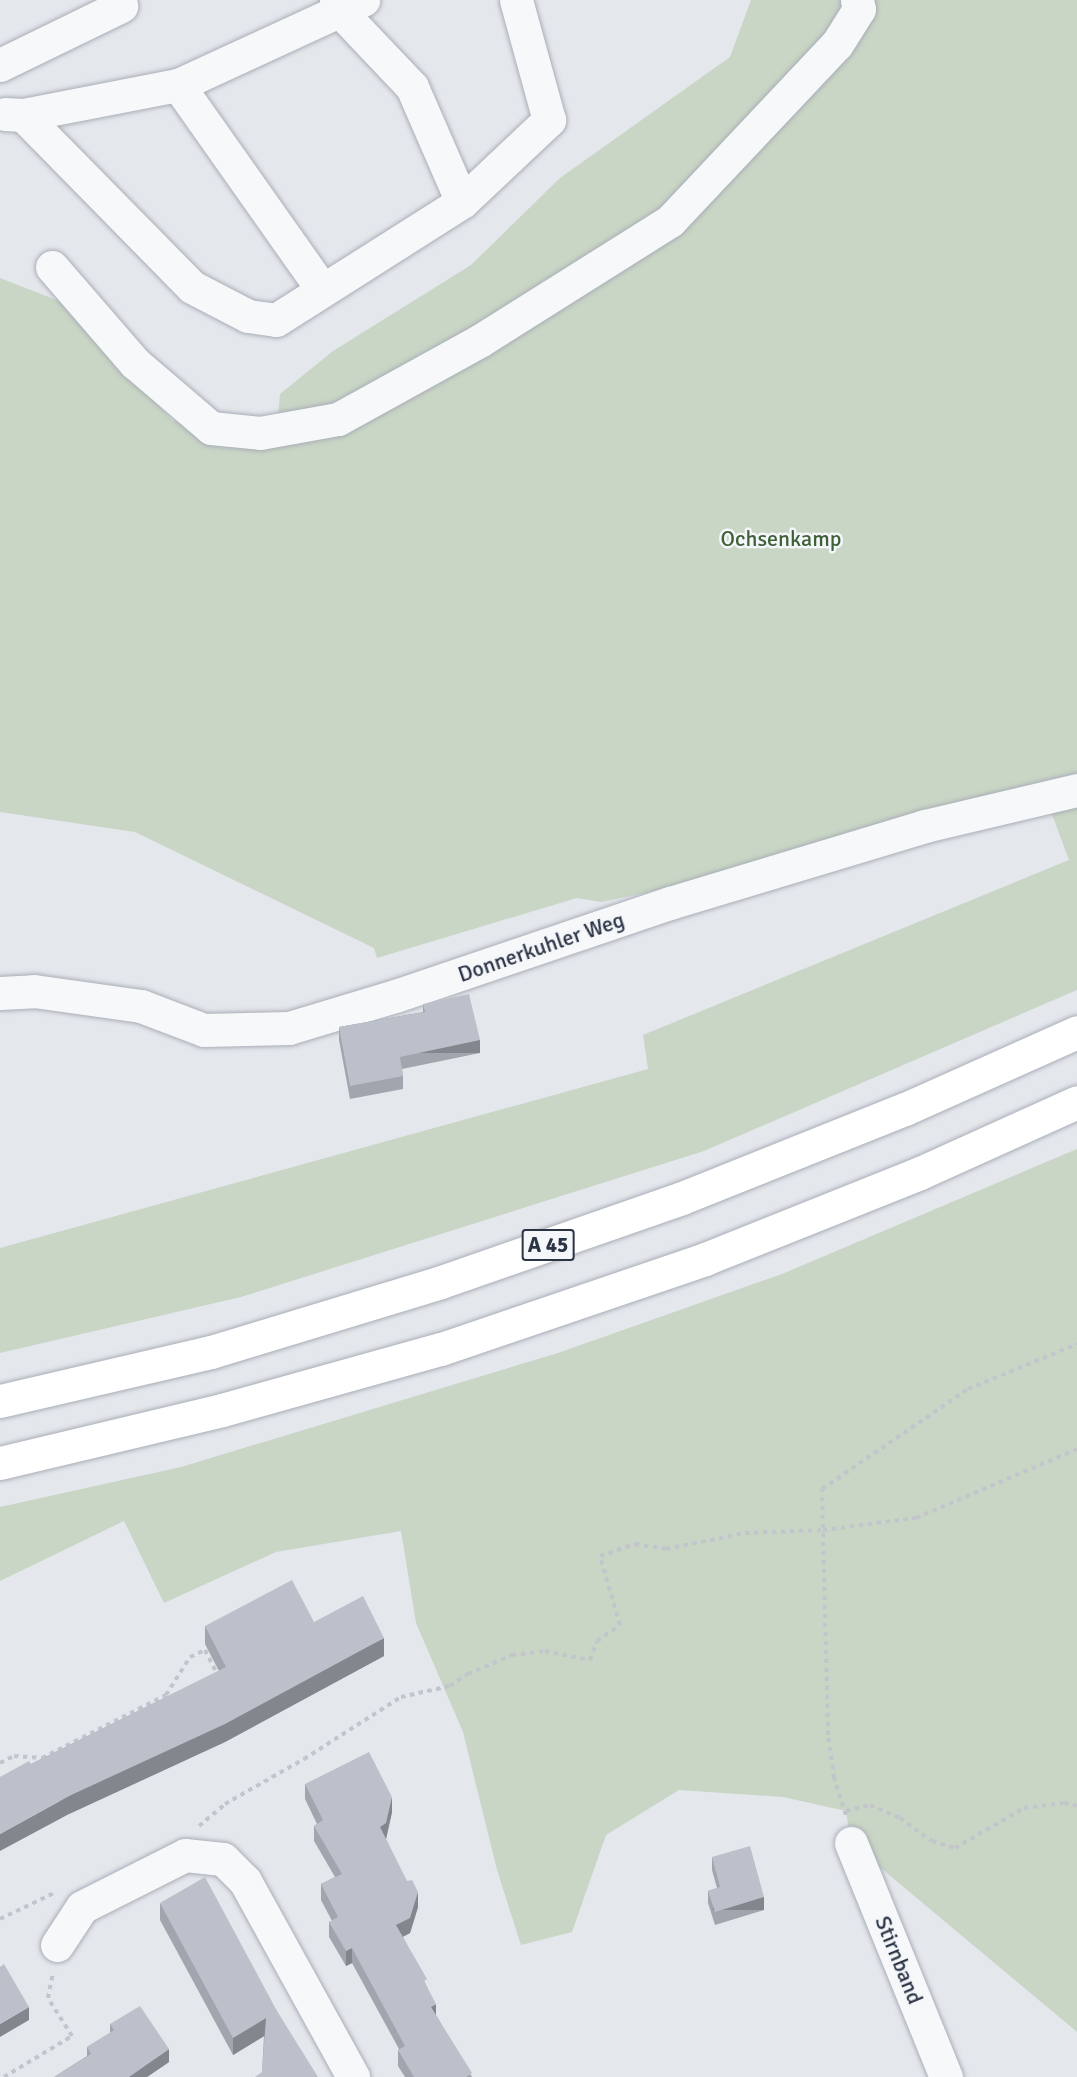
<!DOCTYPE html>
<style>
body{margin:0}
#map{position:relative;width:1077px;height:2077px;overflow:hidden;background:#e4e7ec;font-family:Signika,sans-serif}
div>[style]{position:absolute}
.green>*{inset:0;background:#c9d6c5}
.path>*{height:4px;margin-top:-2px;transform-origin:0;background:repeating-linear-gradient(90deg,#c2c5cb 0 4.5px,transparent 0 9px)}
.roads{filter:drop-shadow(0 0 2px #a9aeb7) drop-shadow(0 0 2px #a9aeb7)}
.minor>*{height:33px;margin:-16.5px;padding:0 16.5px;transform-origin:16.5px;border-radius:16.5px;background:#f7f8fa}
.highway>*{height:33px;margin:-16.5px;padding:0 16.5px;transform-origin:16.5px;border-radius:16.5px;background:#fff}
.wall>*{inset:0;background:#a1a5ae}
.shaded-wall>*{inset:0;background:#83868d;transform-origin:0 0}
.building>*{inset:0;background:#bbc0ca}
span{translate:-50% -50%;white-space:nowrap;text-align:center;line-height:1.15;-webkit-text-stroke:5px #f4f6f9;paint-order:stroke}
.shield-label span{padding:2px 4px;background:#f4f6f9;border:2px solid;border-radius:4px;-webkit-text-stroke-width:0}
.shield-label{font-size:21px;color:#2b3445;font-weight:700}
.park-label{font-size:22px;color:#3f6138}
.street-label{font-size:22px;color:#2b3445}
</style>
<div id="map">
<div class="green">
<i style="clip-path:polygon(751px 0,1077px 0,1077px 990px,704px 1151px,241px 1297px,0 1353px,0 1248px,648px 1069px,643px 1035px,1069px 860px,1050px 809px,601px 902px,577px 898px,377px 958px,374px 948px,135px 832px,0 812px,0 278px,59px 301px,172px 420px,233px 443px,282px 446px,278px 417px,280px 394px,333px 351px,471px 265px,560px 178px,730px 57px)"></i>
<i style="clip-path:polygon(1077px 1149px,1077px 2032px,851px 1843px,846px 1811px,783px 1797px,679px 1790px,606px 1835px,572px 1932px,521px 1945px,497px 1870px,463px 1732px,416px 1623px,401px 1531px,276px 1552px,164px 1603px,124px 1521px,0 1581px,0 1507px,181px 1467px,558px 1353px,782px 1274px)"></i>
</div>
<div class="path">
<i style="left:0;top:1763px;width:16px;rotate:-27deg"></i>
<i style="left:14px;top:1756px;width:28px;rotate:4deg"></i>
<i style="left:42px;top:1758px;width:139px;rotate:-26.9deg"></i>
<i style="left:166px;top:1695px;width:45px;rotate:-57.7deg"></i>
<i style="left:190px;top:1657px;width:17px;rotate:-25deg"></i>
<i style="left:205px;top:1650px;width:28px;rotate:63deg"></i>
<i style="left:846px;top:1811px;width:25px;rotate:-14deg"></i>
<i style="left:870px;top:1805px;width:33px;rotate:23deg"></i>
<i style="left:900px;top:1818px;width:39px;rotate:36deg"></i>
<i style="left:932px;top:1841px;width:24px;rotate:17deg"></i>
<i style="left:955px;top:1848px;width:80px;rotate:-30.1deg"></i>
<i style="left:1024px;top:1808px;width:40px;rotate:-7.1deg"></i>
<i style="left:1064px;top:1803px;width:13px;rotate:13deg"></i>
<i style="left:846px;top:1815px;width:39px;rotate:-108deg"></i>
<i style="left:834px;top:1778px;width:43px;rotate:-97.9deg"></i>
<i style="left:828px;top:1735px;width:246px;rotate:-91.4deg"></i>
<i style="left:822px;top:1489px;width:177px;rotate:-34.4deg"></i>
<i style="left:968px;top:1389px;width:118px;rotate:-22.4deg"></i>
<i style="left:199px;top:1826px;width:34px;rotate:-40deg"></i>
<i style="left:225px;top:1804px;width:91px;rotate:-29.7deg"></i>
<i style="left:304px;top:1759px;width:115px;rotate:-32.6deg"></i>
<i style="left:401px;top:1697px;width:50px;rotate:-12.7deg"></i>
<i style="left:450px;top:1686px;width:22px;rotate:-34deg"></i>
<i style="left:468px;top:1674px;width:48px;rotate:-23.4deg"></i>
<i style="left:512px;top:1655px;width:33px;rotate:-7deg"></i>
<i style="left:545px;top:1651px;width:46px;rotate:11.3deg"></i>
<i style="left:590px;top:1660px;width:20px;rotate:-70deg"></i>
<i style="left:597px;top:1641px;width:28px;rotate:-35deg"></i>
<i style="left:620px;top:1625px;width:72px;rotate:-106.2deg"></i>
<i style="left:600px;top:1556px;width:37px;rotate:-19deg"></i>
<i style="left:635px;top:1544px;width:31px;rotate:9deg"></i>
<i style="left:666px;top:1549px;width:81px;rotate:-11.4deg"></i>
<i style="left:745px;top:1533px;width:78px;rotate:-2.2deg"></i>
<i style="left:823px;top:1530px;width:94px;rotate:-7.4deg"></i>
<i style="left:916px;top:1518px;width:175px;rotate:-23.2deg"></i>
<i style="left:0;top:1919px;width:60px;rotate:-25.7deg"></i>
<i style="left:4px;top:2077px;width:79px;rotate:-31.1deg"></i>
<i style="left:72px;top:2036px;width:45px;rotate:-122.3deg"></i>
<i style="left:48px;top:1998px;width:25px;rotate:-79deg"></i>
</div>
<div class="roads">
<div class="minor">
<i style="left:336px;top:0;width:10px;rotate:73deg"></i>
<i style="left:339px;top:10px;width:106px;rotate:46.5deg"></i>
<i style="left:412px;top:87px;width:125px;rotate:66.5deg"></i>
<i style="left:0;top:65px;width:135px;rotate:-26deg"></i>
<i style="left:178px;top:85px;width:250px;rotate:54.8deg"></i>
<i style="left:5px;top:114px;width:18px;rotate:3deg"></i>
<i style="left:23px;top:115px;width:158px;rotate:-11deg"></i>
<i style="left:178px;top:85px;width:204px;rotate:-24.7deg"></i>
<i style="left:23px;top:115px;width:241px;rotate:45.5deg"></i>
<i style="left:192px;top:287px;width:63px;rotate:27.4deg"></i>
<i style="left:248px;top:316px;width:28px;rotate:8deg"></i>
<i style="left:276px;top:320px;width:220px;rotate:-32.4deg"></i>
<i style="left:462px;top:202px;width:120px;rotate:-43.3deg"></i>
<i style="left:549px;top:120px;width:124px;rotate:-105.4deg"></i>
<i style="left:52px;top:267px;width:127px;rotate:49.2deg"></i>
<i style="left:135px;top:363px;width:100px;rotate:40.5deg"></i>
<i style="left:211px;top:428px;width:49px;rotate:5.8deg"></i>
<i style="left:260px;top:433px;width:79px;rotate:-10.2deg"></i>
<i style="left:338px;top:419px;width:163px;rotate:-28.9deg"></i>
<i style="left:481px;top:340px;width:223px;rotate:-32.2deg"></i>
<i style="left:670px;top:221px;width:243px;rotate:-46.7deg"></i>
<i style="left:837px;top:44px;width:41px;rotate:-57.8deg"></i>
<i style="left:859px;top:9px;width:9px;rotate:-103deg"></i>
<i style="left:0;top:993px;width:34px;rotate:-3deg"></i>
<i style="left:34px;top:991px;width:108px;rotate:8deg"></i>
<i style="left:141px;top:1006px;width:67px;rotate:20.9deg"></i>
<i style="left:204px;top:1030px;width:85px;rotate:-1.3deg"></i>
<i style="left:289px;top:1028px;width:114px;rotate:-16.8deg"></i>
<i style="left:398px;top:995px;width:287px;rotate:-18.7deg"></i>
<i style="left:670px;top:903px;width:266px;rotate:-16.8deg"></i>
<i style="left:925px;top:826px;width:156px;rotate:-13.3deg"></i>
<i style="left:851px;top:1843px;width:253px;rotate:67.9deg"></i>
<i style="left:57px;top:1945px;width:45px;rotate:-56.7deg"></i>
<i style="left:82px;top:1907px;width:115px;rotate:-26.8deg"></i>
<i style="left:185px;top:1855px;width:38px;rotate:6deg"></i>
<i style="left:223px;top:1859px;width:31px;rotate:45deg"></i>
<i style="left:245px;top:1881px;width:224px;rotate:61.1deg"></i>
</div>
<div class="highway">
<i style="left:0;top:1401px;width:217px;rotate:-13.1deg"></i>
<i style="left:211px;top:1352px;width:240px;rotate:-16.9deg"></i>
<i style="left:441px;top:1282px;width:255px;rotate:-19.2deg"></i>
<i style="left:682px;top:1198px;width:240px;rotate:-21.8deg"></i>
<i style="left:905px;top:1109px;width:188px;rotate:-24.1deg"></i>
<i style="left:0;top:1463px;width:228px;rotate:-13.4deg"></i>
<i style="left:222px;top:1410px;width:227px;rotate:-15.6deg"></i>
<i style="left:441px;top:1349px;width:279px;rotate:-18.8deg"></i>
<i style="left:705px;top:1259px;width:232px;rotate:-21.8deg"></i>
<i style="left:920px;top:1173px;width:172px;rotate:-24.3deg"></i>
</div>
</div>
<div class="wall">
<i style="clip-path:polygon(423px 1004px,480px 1053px,402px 1069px,403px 1076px,403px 1089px,350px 1099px,339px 1040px,339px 1027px,423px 1012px)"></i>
<i style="clip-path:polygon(314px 1622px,384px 1656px,225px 1742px,69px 1814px,31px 1764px,219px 1671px,205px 1644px,205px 1626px)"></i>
<i style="clip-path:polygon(305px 1784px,392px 1812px,386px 1839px,418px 1907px,410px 1933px,403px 1937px,427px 1987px,436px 2015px,472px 2077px,405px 2077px,398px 2066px,398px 2050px,399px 2049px,352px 1963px,346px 1966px,329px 1937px,329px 1922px,332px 1921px,321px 1900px,321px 1884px,335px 1877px,314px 1841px,314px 1826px,317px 1824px,305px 1799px)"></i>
<i style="clip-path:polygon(712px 1857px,764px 1910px,715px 1925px,708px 1903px,708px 1891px,717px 1888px,712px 1870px)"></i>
<i style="clip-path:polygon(160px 1903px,277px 2011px,262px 2072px,264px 2036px,233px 2055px,160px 1920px)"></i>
<i style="clip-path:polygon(110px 2024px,169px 2062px,147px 2077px,54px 2077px,87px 2056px,87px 2047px,110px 2033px)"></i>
</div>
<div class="shaded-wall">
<i style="left:480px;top:1040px;width:13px;height:82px;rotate:90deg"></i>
<i style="clip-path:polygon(384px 1638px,384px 1656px,225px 1742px,69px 1814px,0 1851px,0 1834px,69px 1796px)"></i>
<i style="clip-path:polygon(392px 1797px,392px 1812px,386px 1839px,380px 1827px)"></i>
<i style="clip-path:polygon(418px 1892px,418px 1907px,410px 1933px,396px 1940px,396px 1925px)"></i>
<i style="left:764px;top:1897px;width:13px;height:51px;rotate:90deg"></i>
<i style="clip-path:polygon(352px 1948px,352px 1963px,346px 1966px,346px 1951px)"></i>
<i style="clip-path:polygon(436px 2004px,436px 2019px,431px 2007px)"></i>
<i style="clip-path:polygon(29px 2007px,29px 2020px,0 2037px,0 2024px)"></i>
<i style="clip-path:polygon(266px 2018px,266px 2035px,233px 2055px,233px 2038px)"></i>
<i style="clip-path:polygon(169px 2049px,169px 2062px,147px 2077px,129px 2077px)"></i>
</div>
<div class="building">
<i style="clip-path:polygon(469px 994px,480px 1040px,400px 1057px,403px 1076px,350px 1086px,339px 1027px,425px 1012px,423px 1004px)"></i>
<i style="clip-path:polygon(292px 1580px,314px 1622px,363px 1596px,384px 1638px,225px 1724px,69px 1796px,0 1834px,0 1777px,29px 1761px,31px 1764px,226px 1667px,205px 1626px)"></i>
<i style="clip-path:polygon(369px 1752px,392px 1797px,386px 1823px,380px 1827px,407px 1881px,412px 1880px,418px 1892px,410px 1918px,396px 1925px,427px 1979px,424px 1981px,436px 2004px,431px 2007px,472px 2073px,466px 2077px,414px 2077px,398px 2050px,405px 2046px,352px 1948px,346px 1951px,329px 1922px,338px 1917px,321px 1884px,342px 1874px,314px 1826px,323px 1820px,305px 1784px)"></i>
<i style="clip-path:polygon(750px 1846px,764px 1897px,715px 1912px,708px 1891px,720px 1887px,712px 1857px)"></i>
<i style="clip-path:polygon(205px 1877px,277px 2011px,318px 2077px,255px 2077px,262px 2072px,266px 2018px,233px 2038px,160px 1903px)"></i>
<i style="clip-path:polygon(4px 1964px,29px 2007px,0 2024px,0 1967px)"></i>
<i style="clip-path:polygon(140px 2006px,169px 2049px,129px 2077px,54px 2077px,91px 2054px,87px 2047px,114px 2030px,110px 2024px)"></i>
</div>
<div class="shield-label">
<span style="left:548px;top:1245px">A 45</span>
</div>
<div class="park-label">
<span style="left:781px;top:539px">Ochsenkamp</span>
</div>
<div class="street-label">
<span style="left:541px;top:947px;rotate:-19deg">Donnerkuhler Weg</span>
<span style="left:899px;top:1960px;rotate:68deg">Stirnband</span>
</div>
</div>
